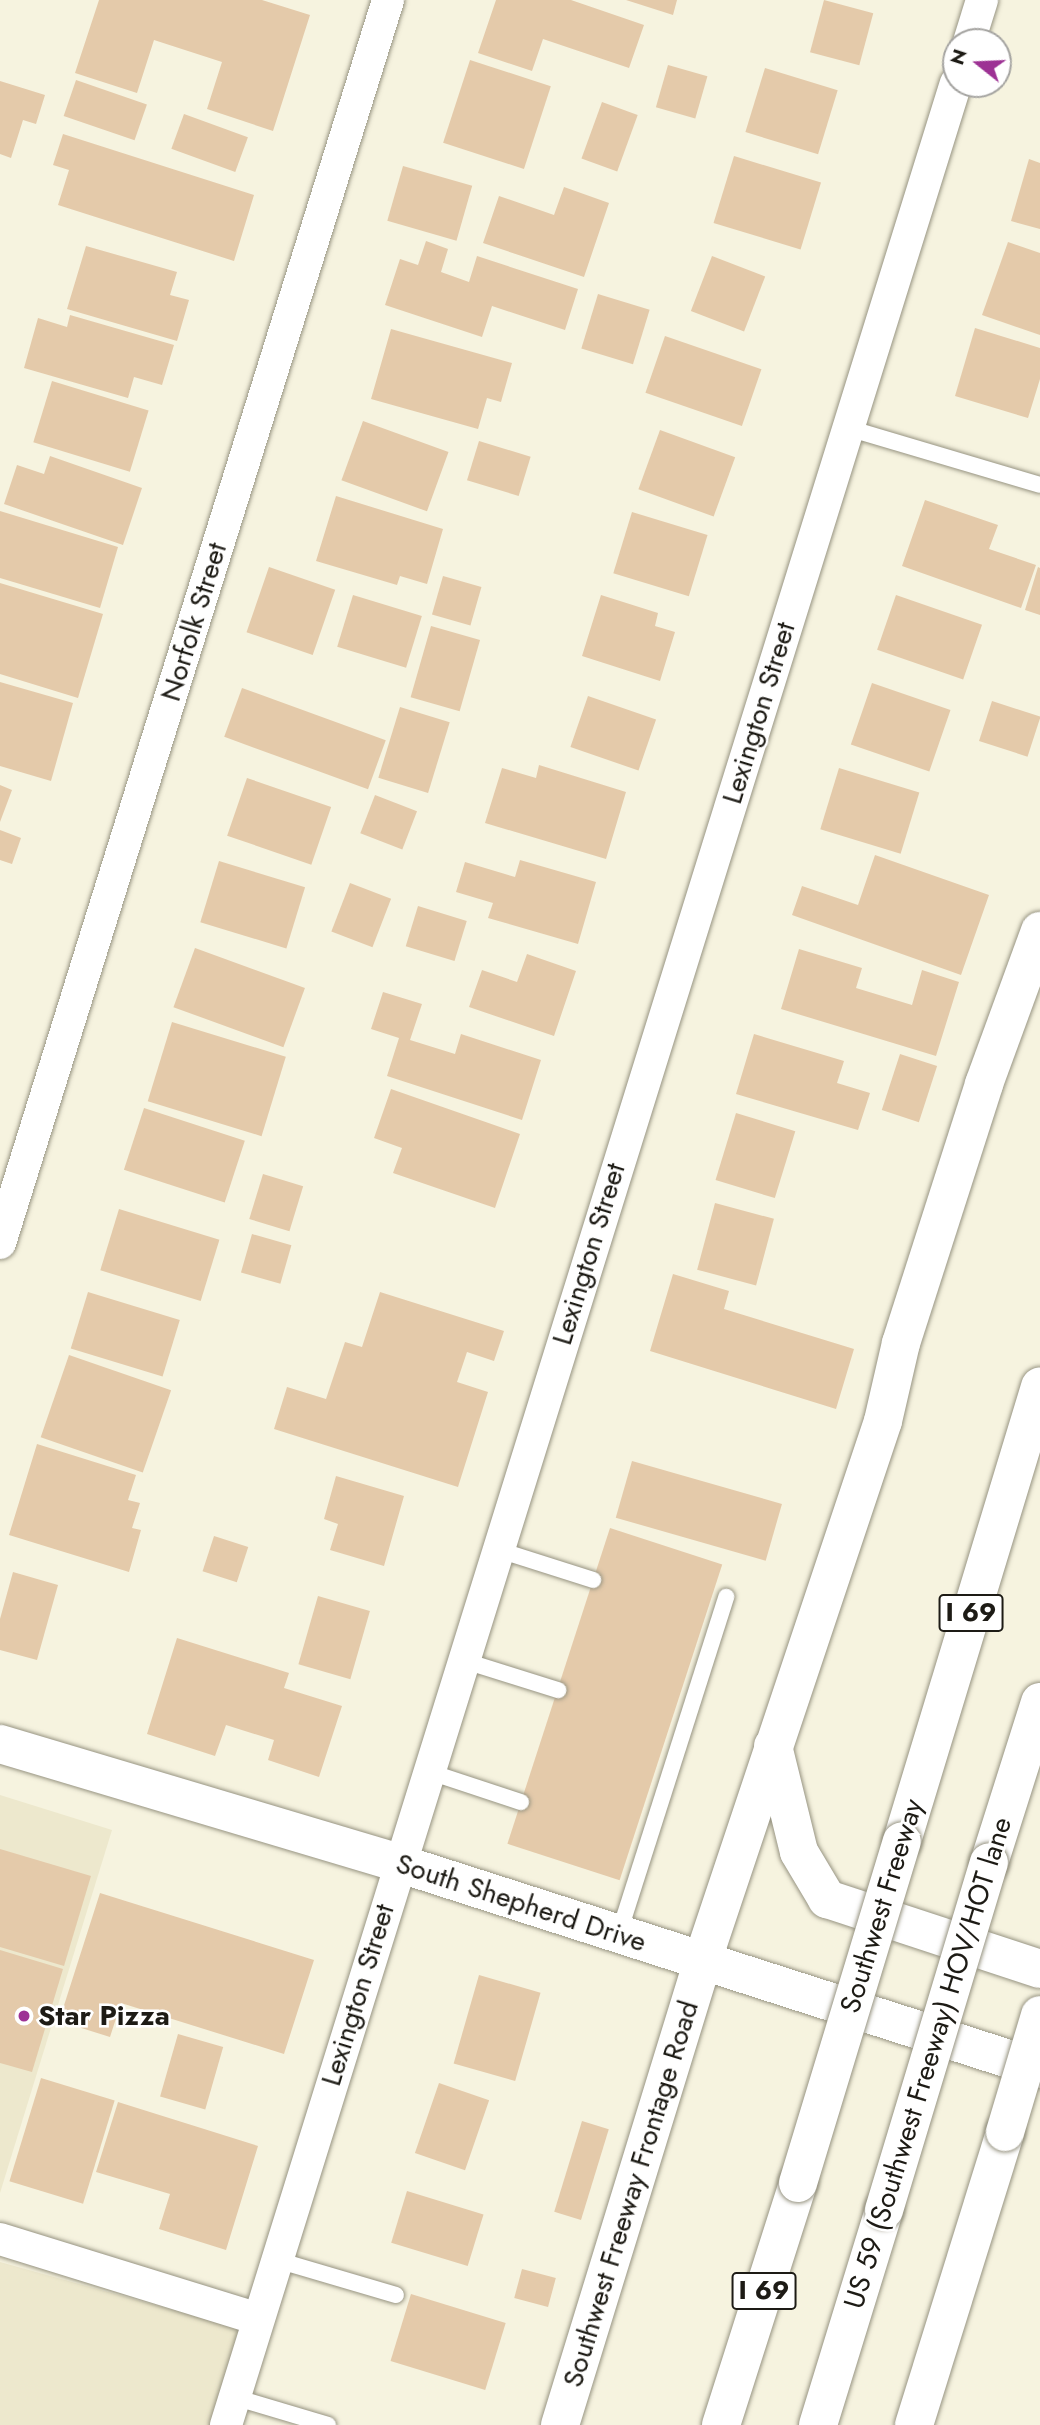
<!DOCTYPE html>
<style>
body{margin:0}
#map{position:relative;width:1040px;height:2425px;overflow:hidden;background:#f6f3df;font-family:Jost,sans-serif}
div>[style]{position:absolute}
.built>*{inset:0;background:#ede8cd}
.building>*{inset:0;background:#e4caaa;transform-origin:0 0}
.roads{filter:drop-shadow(0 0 2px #979482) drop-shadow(0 0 2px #979482)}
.lane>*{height:16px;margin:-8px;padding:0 8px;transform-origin:8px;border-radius:8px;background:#fff}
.street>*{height:32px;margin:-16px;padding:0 16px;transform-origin:16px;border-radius:16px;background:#fff}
.secondary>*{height:38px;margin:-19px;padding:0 19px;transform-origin:19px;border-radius:19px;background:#fff}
.primary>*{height:38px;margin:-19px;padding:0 19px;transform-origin:19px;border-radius:19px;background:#fff}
.highway>*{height:38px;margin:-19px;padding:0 19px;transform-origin:19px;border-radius:19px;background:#fff}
.bridges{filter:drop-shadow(0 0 2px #979482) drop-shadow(0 0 2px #979482)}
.highway-bridge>*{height:38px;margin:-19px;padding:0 19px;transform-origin:19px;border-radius:19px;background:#fff}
.dots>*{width:19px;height:19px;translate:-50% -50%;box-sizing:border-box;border:4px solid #fff;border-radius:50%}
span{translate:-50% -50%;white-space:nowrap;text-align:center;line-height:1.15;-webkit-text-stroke:5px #fff;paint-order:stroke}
.shield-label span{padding:2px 5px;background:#fff;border:2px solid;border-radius:5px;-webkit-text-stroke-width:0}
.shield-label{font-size:26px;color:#1d1b15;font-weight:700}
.street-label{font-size:28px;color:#1d1b15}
.poi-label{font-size:28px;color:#1d1b15;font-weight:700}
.left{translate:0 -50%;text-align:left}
.north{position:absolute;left:942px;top:28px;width:70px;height:70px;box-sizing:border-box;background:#fff;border:2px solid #a5a4a1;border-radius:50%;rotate:288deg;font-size:19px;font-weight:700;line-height:28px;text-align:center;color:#1d1b15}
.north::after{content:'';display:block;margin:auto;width:24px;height:32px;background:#9d3294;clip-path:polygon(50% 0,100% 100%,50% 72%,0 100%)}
</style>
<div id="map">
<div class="built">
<i style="clip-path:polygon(0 1795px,112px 1830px,0 2193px)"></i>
<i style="clip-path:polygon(0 2262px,241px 2329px,210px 2425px,0 2425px)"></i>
</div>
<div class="building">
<i style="clip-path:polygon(99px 0,262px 0,310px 15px,273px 131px,207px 109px,222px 62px,154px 40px,137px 93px,75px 73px)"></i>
<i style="clip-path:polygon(496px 0,571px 0,644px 25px,629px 68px,543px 39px,532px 71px,478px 53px)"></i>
<i style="clip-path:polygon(626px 0,677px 0,673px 15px)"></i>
<i style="left:824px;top:0;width:51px;height:54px;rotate:15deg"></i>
<i style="left:470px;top:60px;width:85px;height:87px;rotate:18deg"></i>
<i style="left:668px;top:65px;width:41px;height:44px;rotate:16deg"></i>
<i style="left:765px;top:68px;width:76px;height:67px;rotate:17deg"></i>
<i style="left:76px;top:80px;width:75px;height:38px;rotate:19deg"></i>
<i style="clip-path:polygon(0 81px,45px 95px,36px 124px,23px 120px,11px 158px,0 154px)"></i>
<i style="left:602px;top:102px;width:38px;height:60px;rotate:20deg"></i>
<i style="left:184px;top:114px;width:68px;height:37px;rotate:20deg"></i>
<i style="clip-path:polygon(63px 134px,254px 195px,234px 261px,58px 205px,69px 170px,53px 165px)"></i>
<i style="left:734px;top:156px;width:91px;height:70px;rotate:17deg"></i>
<i style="clip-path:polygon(1029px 159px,1040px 163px,1040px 229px,1011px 221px)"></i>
<i style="left:403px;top:166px;width:72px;height:57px;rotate:16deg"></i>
<i style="clip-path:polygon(564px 187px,609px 203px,584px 277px,483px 243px,499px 196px,554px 215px)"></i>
<i style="clip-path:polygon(426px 241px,448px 249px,441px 272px,469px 282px,477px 256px,578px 289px,565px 330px,492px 306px,482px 337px,385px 305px,400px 259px,418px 265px)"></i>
<i style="clip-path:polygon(1008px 242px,1040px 253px,1040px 335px,982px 315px)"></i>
<i style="clip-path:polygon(86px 246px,177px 272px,170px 295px,189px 300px,177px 341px,67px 309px)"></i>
<i style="left:712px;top:256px;width:57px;height:59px;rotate:21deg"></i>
<i style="left:598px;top:294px;width:54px;height:57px;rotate:17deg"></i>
<i style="clip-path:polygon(70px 315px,174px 345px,162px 385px,134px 377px,128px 398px,24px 368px,38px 318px,67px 327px)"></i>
<i style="clip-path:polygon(975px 328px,1040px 348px,1040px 379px,1028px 418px,955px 396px)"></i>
<i style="clip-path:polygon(391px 329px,512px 363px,501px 402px,487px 398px,478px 429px,371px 399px)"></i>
<i style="left:665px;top:336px;width:102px;height:60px;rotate:19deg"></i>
<i style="left:52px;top:381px;width:101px;height:64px;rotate:17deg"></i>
<i style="left:363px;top:421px;width:91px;height:63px;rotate:20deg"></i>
<i style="left:660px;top:430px;width:80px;height:63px;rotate:20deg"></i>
<i style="left:479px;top:441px;width:54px;height:41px;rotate:17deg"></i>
<i style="clip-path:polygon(50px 456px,142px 488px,123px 545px,4px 504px,17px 465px,44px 474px)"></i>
<i style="clip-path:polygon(336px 496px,443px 529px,427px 584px,400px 576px,397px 585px,316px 561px)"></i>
<i style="clip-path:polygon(925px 500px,998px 525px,989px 549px,1036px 565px,1021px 608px,902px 566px)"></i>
<i style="clip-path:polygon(0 511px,118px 547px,100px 608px,0 578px)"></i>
<i style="left:632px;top:512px;width:79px;height:64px;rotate:17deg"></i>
<i style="left:269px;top:567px;width:70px;height:69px;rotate:19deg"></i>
<i style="clip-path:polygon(1038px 567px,1040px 568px,1040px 615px,1025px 610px)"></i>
<i style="left:443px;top:576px;width:40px;height:40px;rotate:16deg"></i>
<i style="clip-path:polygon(0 583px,103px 614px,78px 698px,0 674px)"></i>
<i style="left:353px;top:595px;width:72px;height:54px;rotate:17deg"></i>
<i style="clip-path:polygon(601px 595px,658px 613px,655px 626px,675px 632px,660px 681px,582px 656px)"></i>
<i style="left:896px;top:595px;width:91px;height:58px;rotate:19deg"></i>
<i style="left:431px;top:626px;width:51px;height:74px;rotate:16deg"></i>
<i style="clip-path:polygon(0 682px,73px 703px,51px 781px,0 766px)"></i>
<i style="left:872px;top:683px;width:83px;height:65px;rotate:19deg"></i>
<i style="left:242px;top:688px;width:153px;height:52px;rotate:20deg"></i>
<i style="left:588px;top:696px;width:72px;height:54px;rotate:19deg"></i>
<i style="left:992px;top:701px;width:51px;height:42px;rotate:18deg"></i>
<i style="left:400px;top:707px;width:52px;height:74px;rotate:17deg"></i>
<i style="clip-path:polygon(539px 765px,626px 792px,606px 859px,485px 823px,502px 768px,536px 778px)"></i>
<i style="left:839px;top:768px;width:84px;height:64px;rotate:17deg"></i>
<i style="left:247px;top:778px;width:89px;height:61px;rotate:19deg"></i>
<i style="clip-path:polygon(0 785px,12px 790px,0 822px)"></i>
<i style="left:375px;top:795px;width:45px;height:41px;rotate:21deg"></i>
<i style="clip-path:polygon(0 830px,21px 838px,12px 864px,0 860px)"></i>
<i style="clip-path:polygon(875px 855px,989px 895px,961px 975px,792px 915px,802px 886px,858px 905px)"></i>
<i style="clip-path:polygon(520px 860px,596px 882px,578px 944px,488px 918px,493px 903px,456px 892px,465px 862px,515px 877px)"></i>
<i style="left:219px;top:861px;width:90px;height:64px;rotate:17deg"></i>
<i style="left:350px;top:883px;width:44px;height:52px;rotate:21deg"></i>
<i style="left:418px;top:906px;width:51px;height:42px;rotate:17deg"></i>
<i style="left:195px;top:948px;width:117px;height:63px;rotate:20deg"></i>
<i style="clip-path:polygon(799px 949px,862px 968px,856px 988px,912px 1005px,922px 970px,959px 982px,936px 1056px,781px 1009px)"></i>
<i style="clip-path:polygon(527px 954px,576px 971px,554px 1036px,469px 1007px,482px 970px,517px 982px)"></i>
<i style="clip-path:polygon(383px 992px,422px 1004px,410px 1040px,455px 1054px,461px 1034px,541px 1060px,522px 1120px,387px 1076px,399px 1038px,371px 1029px)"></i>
<i style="left:172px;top:1022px;width:119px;height:83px;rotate:17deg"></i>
<i style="clip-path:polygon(754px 1034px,844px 1061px,837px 1083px,870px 1093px,858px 1130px,736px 1094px)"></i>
<i style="left:900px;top:1054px;width:39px;height:59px;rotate:18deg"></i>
<i style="clip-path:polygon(391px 1089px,520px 1134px,495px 1208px,393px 1173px,402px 1148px,374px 1138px)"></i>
<i style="left:144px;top:1108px;width:106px;height:65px;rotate:18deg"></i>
<i style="left:736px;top:1113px;width:62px;height:70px;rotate:17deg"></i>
<i style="left:263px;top:1174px;width:42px;height:47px;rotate:17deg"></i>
<i style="left:715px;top:1203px;width:61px;height:69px;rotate:15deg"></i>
<i style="left:119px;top:1209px;width:105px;height:64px;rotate:17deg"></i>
<i style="left:252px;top:1234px;width:41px;height:40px;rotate:16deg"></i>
<i style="clip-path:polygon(673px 1274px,729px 1291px,724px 1309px,854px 1349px,836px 1409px,650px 1351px)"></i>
<i style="left:88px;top:1292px;width:96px;height:59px;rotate:17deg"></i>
<i style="clip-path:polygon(380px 1292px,504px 1331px,494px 1361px,467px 1352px,457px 1382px,488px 1392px,458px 1487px,274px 1429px,287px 1387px,326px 1399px,345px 1342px,362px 1347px)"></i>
<i style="left:69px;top:1355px;width:108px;height:87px;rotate:19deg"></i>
<i style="clip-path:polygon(37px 1444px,136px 1475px,128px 1500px,140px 1503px,132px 1528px,141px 1530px,129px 1572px,9px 1535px)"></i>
<i style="left:632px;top:1461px;width:156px;height:59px;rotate:16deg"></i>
<i style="clip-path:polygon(336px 1476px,404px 1496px,384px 1566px,330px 1550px,338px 1524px,324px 1519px)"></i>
<i style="left:610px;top:1528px;width:118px;height:332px;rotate:18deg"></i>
<i style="left:214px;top:1536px;width:36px;height:37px;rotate:18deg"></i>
<i style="clip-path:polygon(13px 1572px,58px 1585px,37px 1660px,0 1650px,0 1619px)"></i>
<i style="left:318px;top:1596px;width:54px;height:71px;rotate:16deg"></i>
<i style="clip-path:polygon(177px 1638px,289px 1673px,284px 1688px,342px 1706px,319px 1777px,268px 1760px,274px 1740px,226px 1725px,215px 1756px,147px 1734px)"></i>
<i style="clip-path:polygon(0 1849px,91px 1876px,64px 1966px,0 1947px)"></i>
<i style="clip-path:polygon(100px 1893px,314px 1960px,284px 2054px,121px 2003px,110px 2037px,59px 2021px)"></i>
<i style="clip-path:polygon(0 1950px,63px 1969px,32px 2072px,0 2063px)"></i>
<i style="left:479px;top:1975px;width:64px;height:92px;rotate:16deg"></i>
<i style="left:178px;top:2034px;width:47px;height:65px;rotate:16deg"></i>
<i style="left:41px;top:2078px;width:77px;height:108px;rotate:17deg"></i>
<i style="left:439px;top:2083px;width:53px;height:74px;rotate:19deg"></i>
<i style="clip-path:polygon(118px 2102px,258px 2146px,226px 2250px,159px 2229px,170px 2194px,96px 2172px)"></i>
<i style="left:582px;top:2121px;width:28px;height:95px;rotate:17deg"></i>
<i style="left:407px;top:2191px;width:80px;height:54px;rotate:17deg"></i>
<i style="left:522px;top:2269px;width:35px;height:30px;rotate:15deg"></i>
<i style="left:411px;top:2294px;width:99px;height:70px;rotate:17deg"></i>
</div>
<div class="roads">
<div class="lane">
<i style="left:848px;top:428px;width:200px;rotate:16.5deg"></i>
<i style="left:496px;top:1549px;width:102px;rotate:17.7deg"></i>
<i style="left:462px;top:1660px;width:101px;rotate:17.4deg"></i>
<i style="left:427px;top:1771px;width:99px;rotate:18.3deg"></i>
<i style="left:619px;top:1933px;width:353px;rotate:-72.3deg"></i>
<i style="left:277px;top:2260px;width:124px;rotate:16.4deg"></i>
<i style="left:234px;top:2397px;width:98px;rotate:16.6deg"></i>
</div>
<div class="street">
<i style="left:969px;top:42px;width:44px;rotate:-72.8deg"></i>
<i style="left:0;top:1243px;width:1302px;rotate:-72.66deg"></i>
<i style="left:0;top:2239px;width:270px;rotate:17.2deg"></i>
<i style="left:226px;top:2425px;width:2453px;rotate:-72.69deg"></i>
</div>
<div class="secondary">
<i style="left:560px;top:2425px;width:484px;rotate:-72.9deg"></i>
</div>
<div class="primary">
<i style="left:0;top:1744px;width:415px;rotate:16.6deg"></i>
<i style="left:398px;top:1863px;width:674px;rotate:17.79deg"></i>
</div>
<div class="highway">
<i style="left:773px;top:1746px;width:109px;rotate:76.2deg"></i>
<i style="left:799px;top:1852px;width:55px;rotate:59.2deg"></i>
<i style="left:827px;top:1899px;width:224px;rotate:18.2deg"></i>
<i style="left:902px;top:1841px;width:475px;rotate:-73.1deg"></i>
<i style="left:989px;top:1863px;width:169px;rotate:-72.4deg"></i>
<i style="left:702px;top:1962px;width:570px;rotate:-71.5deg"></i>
<i style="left:883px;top:1421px;width:80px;rotate:-77deg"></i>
<i style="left:901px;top:1343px;width:272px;rotate:-72.2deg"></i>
<i style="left:984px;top:1084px;width:163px;rotate:-69.9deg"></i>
<i style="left:721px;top:2425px;width:254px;rotate:-72.3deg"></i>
<i style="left:818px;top:2425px;width:225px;rotate:-72.9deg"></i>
<i style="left:914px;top:2425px;width:307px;rotate:-72.7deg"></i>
</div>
</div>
<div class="bridges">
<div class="highway-bridge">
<i style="left:1005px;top:2132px;width:122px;rotate:-73.3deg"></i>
<i style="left:798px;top:2183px;width:357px;rotate:-73.1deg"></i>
<i style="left:884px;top:2210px;width:363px;rotate:-73.2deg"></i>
</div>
</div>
<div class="dots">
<i style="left:24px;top:2016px;background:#9d3294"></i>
</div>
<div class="shield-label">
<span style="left:971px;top:1613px">I 69</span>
<span style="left:764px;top:2291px">I 69</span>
</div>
<div class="street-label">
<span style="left:194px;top:622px;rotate:-73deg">Norfolk Street</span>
<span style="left:759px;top:713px;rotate:-73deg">Lexington Street</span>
<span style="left:589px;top:1254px;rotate:-73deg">Lexington Street</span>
<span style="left:521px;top:1903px;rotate:18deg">South Shepherd Drive</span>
<span style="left:882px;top:1906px;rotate:-73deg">Southwest Freeway</span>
<span style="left:358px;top:1995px;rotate:-73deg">Lexington Street</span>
<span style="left:928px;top:2063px;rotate:-73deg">US 59 (Southwest Freeway) HOV/HOT lane</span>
<span style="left:631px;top:2194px;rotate:-73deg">Southwest Freeway Frontage Road</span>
</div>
<div class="poi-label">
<span class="left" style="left:38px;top:2016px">Star Pizza</span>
</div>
<div class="north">N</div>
</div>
